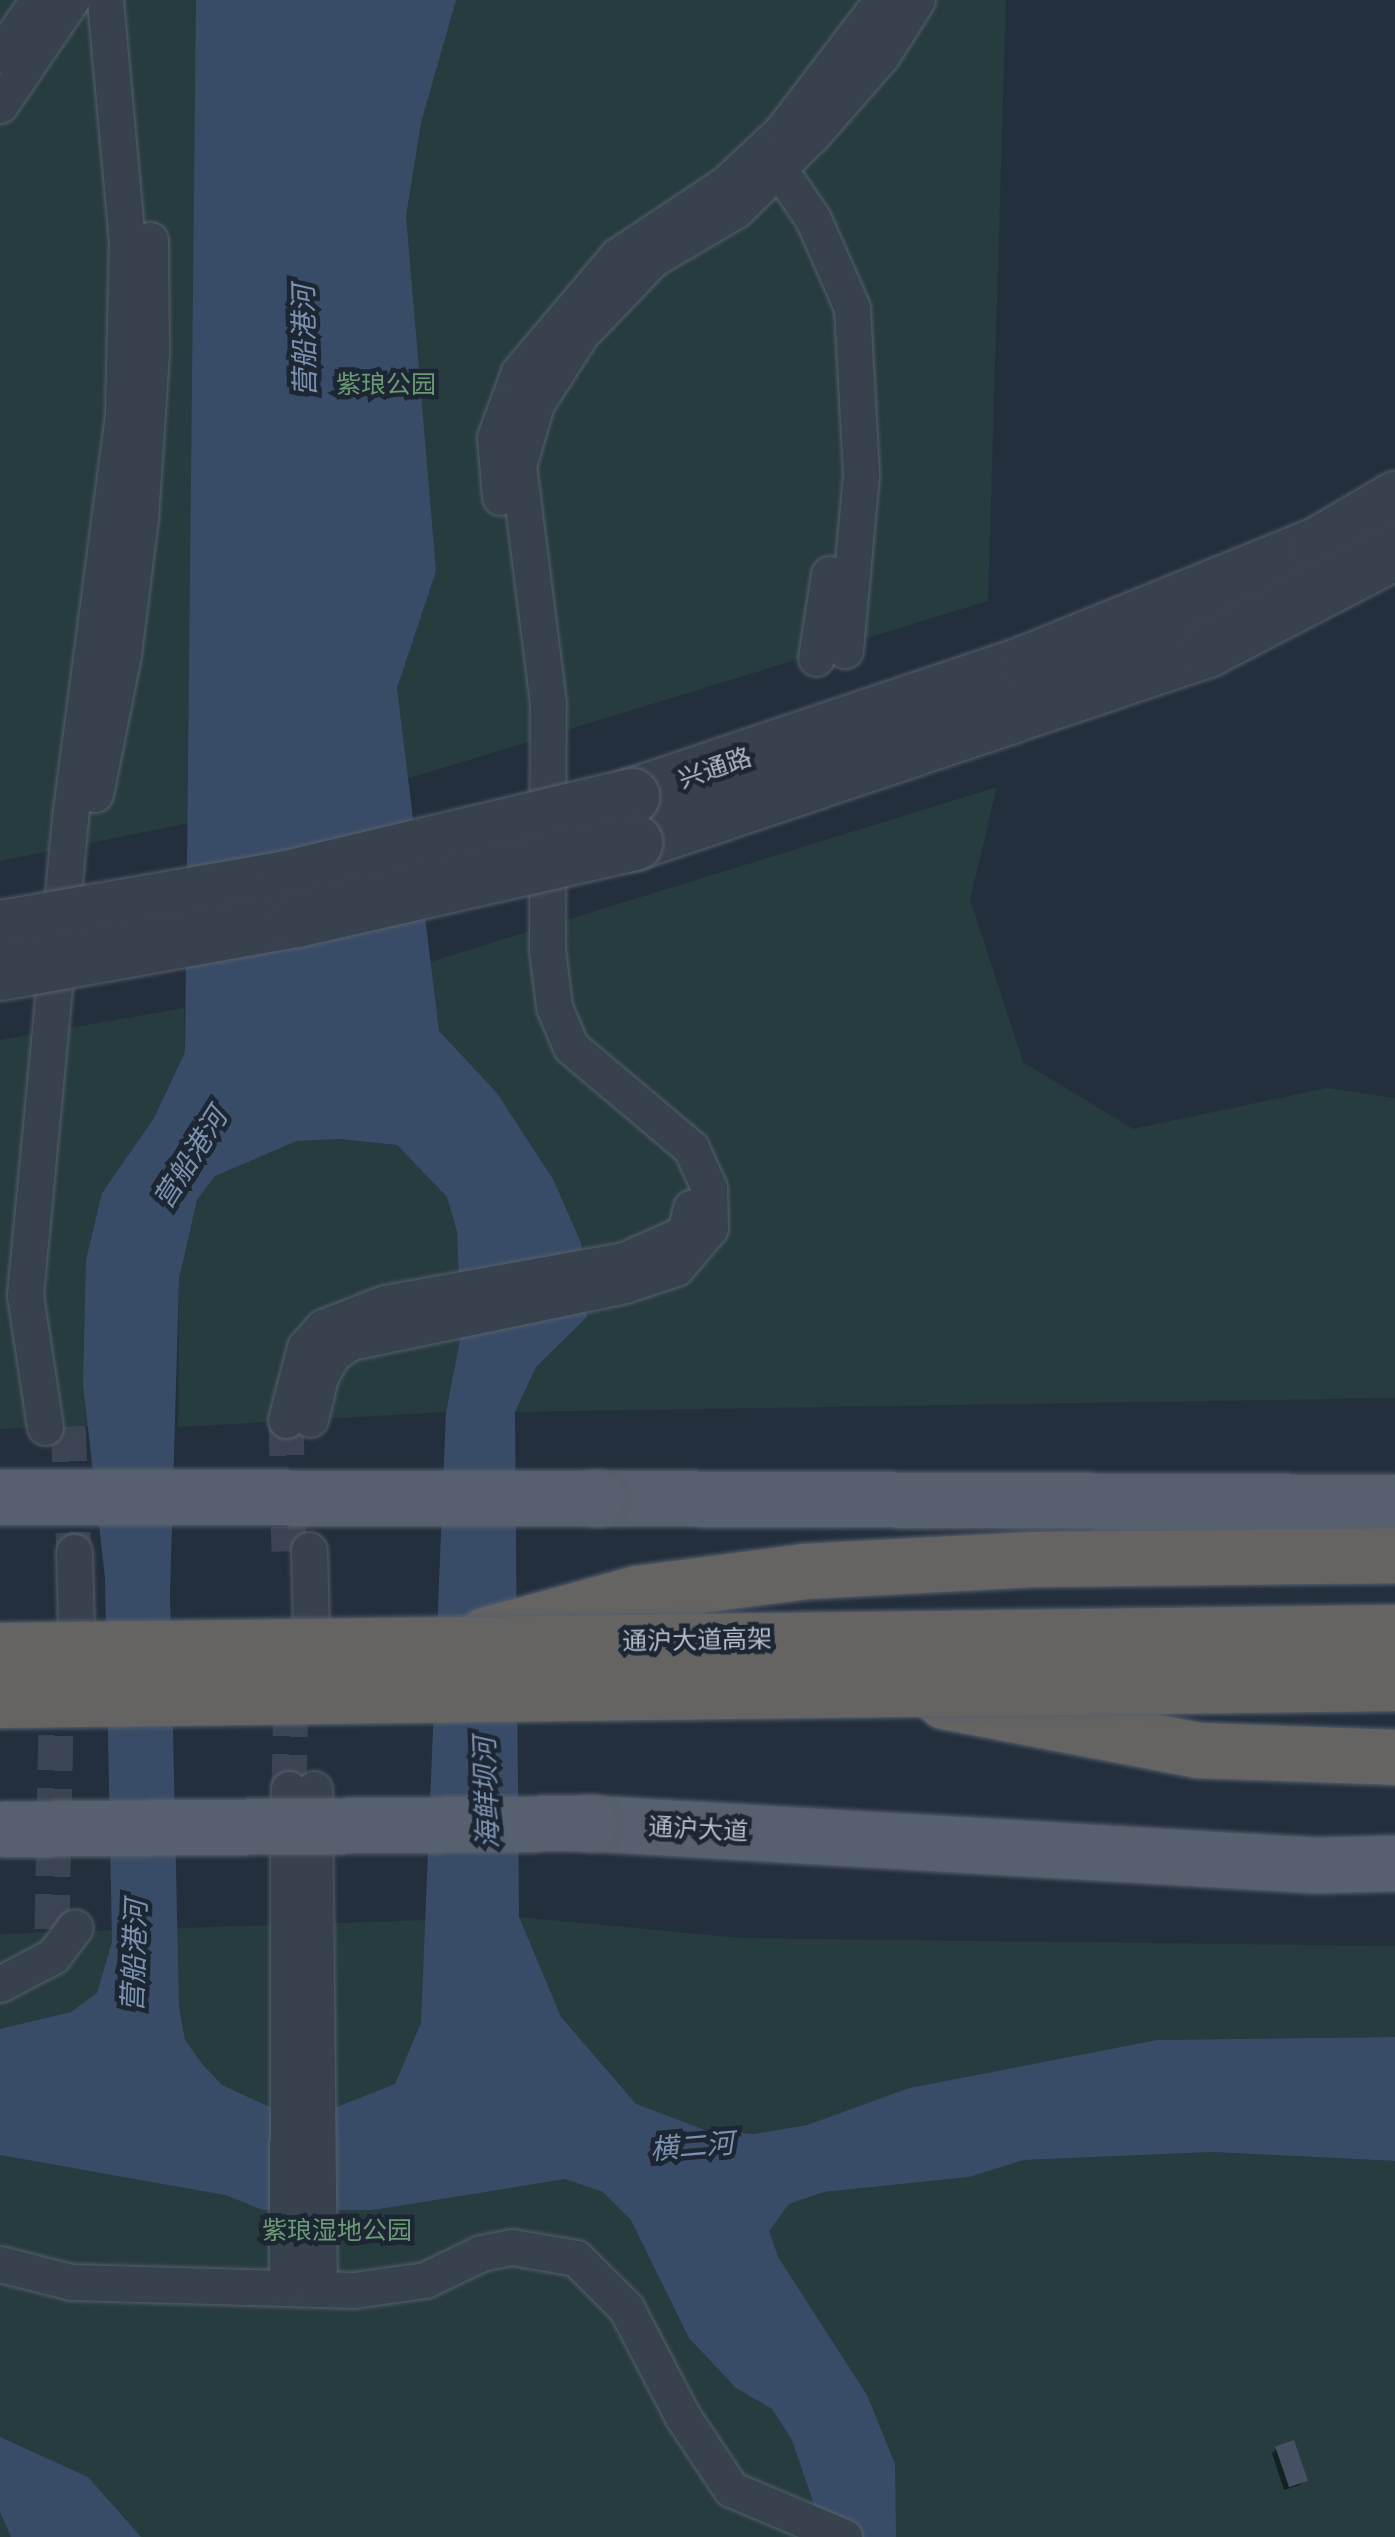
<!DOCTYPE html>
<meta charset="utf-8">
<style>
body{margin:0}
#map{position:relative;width:1395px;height:2537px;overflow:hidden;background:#242f3e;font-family:"Public Sans","Noto Sans SC",sans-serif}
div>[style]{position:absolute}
.green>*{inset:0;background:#263c3f}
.water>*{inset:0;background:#394c67}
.shadow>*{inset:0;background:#0007}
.building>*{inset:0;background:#455162;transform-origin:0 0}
.pedestrian-tunnel>*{height:35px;margin-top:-17.5px;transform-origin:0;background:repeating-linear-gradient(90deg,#3a4453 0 35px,transparent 0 53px)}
.roads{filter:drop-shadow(0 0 2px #565f6c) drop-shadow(0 0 2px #565f6c)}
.pedestrian>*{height:35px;margin:-17.5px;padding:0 17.5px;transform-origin:17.5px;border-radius:17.5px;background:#38414e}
.tertiary>*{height:55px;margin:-27.5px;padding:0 27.5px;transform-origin:27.5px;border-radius:27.5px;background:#38414e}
.primary>*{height:55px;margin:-27.5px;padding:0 27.5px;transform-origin:27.5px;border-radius:27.5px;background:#56606e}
.trunk>*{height:55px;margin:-27.5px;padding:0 27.5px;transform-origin:27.5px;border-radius:27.5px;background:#656462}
.bridges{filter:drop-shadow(0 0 2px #565f6c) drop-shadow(0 0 2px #565f6c)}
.tertiary-bridge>*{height:55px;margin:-27.5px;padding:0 27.5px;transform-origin:27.5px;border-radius:27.5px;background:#38414e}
.primary-bridge>*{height:55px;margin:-27.5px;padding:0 27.5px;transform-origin:27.5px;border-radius:27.5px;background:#56606e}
.trunk-bridge>*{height:55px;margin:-27.5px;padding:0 27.5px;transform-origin:27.5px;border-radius:27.5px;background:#656462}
span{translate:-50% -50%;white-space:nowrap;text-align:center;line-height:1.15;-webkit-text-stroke:9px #1d2633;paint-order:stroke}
.park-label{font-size:25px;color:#6b9a76}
.street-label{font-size:25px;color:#b4bcc9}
.water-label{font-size:28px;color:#7c92b1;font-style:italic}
</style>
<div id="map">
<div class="green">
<i style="clip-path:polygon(0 0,1006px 0,988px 601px,407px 779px,0 861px)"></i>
<i style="clip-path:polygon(997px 787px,970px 899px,1023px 1062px,1133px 1129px,1327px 1088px,1395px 1098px,1395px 1398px,515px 1412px,536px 1367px,587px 1317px,553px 1179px,497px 1093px,439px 1032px,430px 962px)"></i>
<i style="clip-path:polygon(184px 1008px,185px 1052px,154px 1118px,102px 1193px,86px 1259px,88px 1426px,0 1429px,0 1040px)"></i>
<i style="clip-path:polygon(340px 1139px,397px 1145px,447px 1197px,457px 1232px,461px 1334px,446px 1412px,178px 1427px,179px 1279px,197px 1200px,216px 1175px,297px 1141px)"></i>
<i style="clip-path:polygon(519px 1917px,741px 1938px,1395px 1946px,1395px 2037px,1157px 2040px,909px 2088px,807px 2125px,754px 2134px,705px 2130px,637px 2106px,776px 2255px,769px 2231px,789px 2204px,824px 2192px,969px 2177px,1024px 2160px,1213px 2152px,1395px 2161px,1395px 2537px,0 2537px,0 1934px)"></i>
</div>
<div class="water">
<i style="clip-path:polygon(evenodd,196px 0,456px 0,421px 123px,406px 216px,436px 571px,397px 688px,439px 1031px,497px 1093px,553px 1179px,581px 1243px,587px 1317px,536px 1367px,515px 1412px,519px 1917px,561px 2017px,636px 2104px,705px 2130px,754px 2134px,807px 2125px,909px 2088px,1157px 2040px,1395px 2037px,1395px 2161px,1213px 2152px,1024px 2160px,969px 2177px,824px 2192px,789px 2204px,769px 2231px,778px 2257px,867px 2395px,895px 2464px,896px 2537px,814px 2537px,817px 2513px,792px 2440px,772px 2409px,736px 2388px,689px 2338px,631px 2220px,603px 2192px,565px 2179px,373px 2210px,263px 2210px,225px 2195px,0 2155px,0 2029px,71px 2012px,97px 1993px,112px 1942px,105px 1578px,83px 1384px,86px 1259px,102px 1193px,154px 1118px,185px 1052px,196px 0,340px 1139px,397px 1145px,447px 1197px,457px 1232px,461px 1334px,446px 1412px,421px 2023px,395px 2084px,334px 2108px,274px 2109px,222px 2085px,203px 2065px,185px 2040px,179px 2008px,170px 1593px,179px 1279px,197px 1200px,215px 1176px,297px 1141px,340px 1139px)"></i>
<i style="clip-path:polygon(0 2437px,88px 2477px,141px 2537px,11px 2537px,0 2512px)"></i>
</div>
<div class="shadow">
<i style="clip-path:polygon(1277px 2449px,1305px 2480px,1300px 2485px,1284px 2490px,1272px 2453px)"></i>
</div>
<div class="building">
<i style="left:1294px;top:2440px;width:43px;height:20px;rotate:71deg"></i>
</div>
<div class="pedestrian-tunnel">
<i style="left:286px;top:1420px;width:131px;rotate:88.7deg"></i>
<i style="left:68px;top:1426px;width:126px;rotate:87.3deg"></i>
<i style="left:289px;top:1789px;width:96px;rotate:-88.8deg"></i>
<i style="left:52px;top:1929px;width:251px;rotate:-88.9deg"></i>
</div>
<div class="roads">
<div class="pedestrian">
<i style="left:0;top:55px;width:67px;rotate:-55.4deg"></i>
<i style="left:0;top:105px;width:127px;rotate:-55.9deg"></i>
<i style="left:766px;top:150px;width:83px;rotate:55.7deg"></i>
<i style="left:813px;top:219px;width:97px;rotate:66.3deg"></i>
<i style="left:852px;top:308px;width:166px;rotate:86.9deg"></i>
<i style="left:861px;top:474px;width:177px;rotate:95.2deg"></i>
<i style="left:500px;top:497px;width:60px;rotate:-94.8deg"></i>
<i style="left:495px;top:437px;width:69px;rotate:-69.7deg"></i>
<i style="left:519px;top:372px;width:152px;rotate:-49.8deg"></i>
<i style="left:617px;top:256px;width:128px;rotate:-33.6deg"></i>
<i style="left:724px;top:185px;width:78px;rotate:-42.9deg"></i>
<i style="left:781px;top:132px;width:166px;rotate:-52.6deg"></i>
<i style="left:816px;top:658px;width:85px;rotate:-81.2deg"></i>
<i style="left:95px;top:794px;width:143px;rotate:-78.7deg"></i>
<i style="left:123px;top:654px;width:137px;rotate:-82.9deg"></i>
<i style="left:140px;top:518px;width:166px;rotate:-86.2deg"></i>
<i style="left:151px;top:352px;width:112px;rotate:-90.5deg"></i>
<i style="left:310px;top:1419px;width:43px;rotate:-76.6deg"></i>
<i style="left:320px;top:1377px;width:25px;rotate:-61deg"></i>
<i style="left:332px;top:1355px;width:22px;rotate:-36deg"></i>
<i style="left:350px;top:1342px;width:281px;rotate:-11.7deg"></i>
<i style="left:625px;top:1285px;width:54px;rotate:-18.4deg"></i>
<i style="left:676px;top:1268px;width:52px;rotate:-49.6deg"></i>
<i style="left:710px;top:1228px;width:40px;rotate:-91.4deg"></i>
<i style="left:709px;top:1188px;width:44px;rotate:-114.2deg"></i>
<i style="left:691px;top:1148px;width:157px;rotate:-139.9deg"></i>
<i style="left:571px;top:1047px;width:43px;rotate:-113deg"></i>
<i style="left:554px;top:1007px;width:59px;rotate:-96.8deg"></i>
<i style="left:547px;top:948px;width:245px;rotate:-89.8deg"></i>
<i style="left:548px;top:703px;width:239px;rotate:-97.2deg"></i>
<i style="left:518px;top:466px;width:65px;rotate:-73.8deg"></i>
<i style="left:536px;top:404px;width:83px;rotate:-57.3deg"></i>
<i style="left:581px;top:334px;width:104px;rotate:-46.2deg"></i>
<i style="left:653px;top:259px;width:96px;rotate:-30.6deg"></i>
<i style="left:736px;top:210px;width:110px;rotate:-44.6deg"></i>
<i style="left:814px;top:133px;width:103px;rotate:-48.9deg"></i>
<i style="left:882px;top:55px;width:65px;rotate:-57.5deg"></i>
<i style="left:286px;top:1420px;width:75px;rotate:-75.4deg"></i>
<i style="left:305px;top:1347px;width:27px;rotate:-48deg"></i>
<i style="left:323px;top:1327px;width:66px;rotate:-21.2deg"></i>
<i style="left:385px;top:1303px;width:243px;rotate:-10.2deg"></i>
<i style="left:624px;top:1260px;width:67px;rotate:-23.9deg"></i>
<i style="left:685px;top:1233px;width:26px;rotate:-77deg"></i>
<i style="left:45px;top:1427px;width:134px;rotate:-98.6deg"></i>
<i style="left:25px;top:1295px;width:487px;rotate:-84.6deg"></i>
<i style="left:71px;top:810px;width:400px;rotate:-82.5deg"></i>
<i style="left:123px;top:413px;width:171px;rotate:-88.7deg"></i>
<i style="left:127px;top:242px;width:243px;rotate:-95.2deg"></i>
<i style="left:309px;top:1550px;width:114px;rotate:88.5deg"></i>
<i style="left:74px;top:1552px;width:118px;rotate:88.5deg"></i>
<i style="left:314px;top:1789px;width:500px;rotate:89.43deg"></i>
<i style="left:0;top:1984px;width:60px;rotate:-27.8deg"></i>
<i style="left:53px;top:1956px;width:36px;rotate:-53deg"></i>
<i style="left:0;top:2264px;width:73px;rotate:14.2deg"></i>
<i style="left:71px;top:2282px;width:283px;rotate:1.6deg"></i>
<i style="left:354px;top:2290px;width:72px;rotate:-8deg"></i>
<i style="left:425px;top:2280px;width:62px;rotate:-25.7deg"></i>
<i style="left:481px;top:2253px;width:32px;rotate:-11deg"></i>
<i style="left:512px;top:2247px;width:65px;rotate:9.8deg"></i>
<i style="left:576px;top:2258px;width:71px;rotate:45deg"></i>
<i style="left:626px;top:2308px;width:123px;rotate:62.4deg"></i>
<i style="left:683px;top:2417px;width:87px;rotate:56.3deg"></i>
<i style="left:731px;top:2489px;width:123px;rotate:23deg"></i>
<i style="left:287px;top:2288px;width:499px;rotate:-89.8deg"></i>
</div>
<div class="tertiary">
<i style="left:631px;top:796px;width:417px;rotate:-18.6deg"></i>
<i style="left:1026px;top:663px;width:314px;rotate:-22.1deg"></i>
<i style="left:1317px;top:545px;width:91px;rotate:-30.5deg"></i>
<i style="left:634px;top:842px;width:605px;rotate:-18.61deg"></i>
<i style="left:1207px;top:649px;width:212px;rotate:-27.5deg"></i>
</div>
<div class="primary">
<i style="left:597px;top:1498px;width:798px;rotate:0.29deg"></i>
<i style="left:590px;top:1823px;width:727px;rotate:3.31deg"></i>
<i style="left:1316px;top:1865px;width:79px;rotate:-1.5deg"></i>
</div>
<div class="trunk">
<i style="left:485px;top:1635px;width:159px;rotate:-15.4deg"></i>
<i style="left:638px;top:1593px;width:167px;rotate:-7.5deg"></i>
<i style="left:804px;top:1571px;width:229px;rotate:-3deg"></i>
<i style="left:1033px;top:1559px;width:362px;rotate:-0.6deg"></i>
<i style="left:944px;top:1701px;width:259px;rotate:10.9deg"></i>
<i style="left:1198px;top:1750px;width:197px;rotate:2deg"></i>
</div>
</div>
<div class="bridges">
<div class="tertiary-bridge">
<i style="left:0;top:928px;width:291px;rotate:-9.9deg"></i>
<i style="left:287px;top:878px;width:354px;rotate:-13.4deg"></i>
<i style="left:0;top:972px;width:301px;rotate:-10.2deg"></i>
<i style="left:296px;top:919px;width:347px;rotate:-12.8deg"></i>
</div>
<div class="primary-bridge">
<i style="left:0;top:1497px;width:597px;rotate:0.1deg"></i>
<i style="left:5px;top:1829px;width:585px;rotate:-0.59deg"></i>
</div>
<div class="trunk-bridge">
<i style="left:0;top:1650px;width:1395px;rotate:-0.74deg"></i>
<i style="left:0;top:1700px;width:1395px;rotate:-0.7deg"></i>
</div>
</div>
<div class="park-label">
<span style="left:386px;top:384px">紫琅公园</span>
<span style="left:337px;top:2230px">紫琅湿地公园</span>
</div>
<div class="street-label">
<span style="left:715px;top:768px;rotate:-19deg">兴通路</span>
<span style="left:697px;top:1640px;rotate:-1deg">通沪大道高架</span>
<span style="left:698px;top:1829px;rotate:3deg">通沪大道</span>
</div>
<div class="water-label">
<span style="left:304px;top:341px;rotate:-91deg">营船港河</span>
<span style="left:190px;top:1158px;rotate:-58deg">营船港河</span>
<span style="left:486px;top:1793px;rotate:-92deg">海鲜坝河</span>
<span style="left:134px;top:1956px;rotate:-88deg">营船港河</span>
<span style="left:692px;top:2146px;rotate:-5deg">横二河</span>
</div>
</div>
